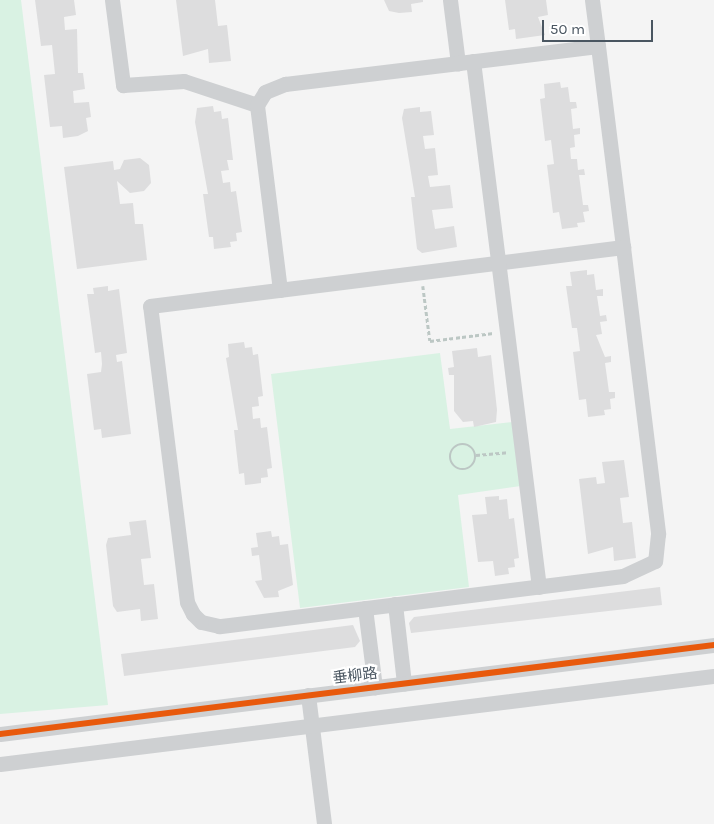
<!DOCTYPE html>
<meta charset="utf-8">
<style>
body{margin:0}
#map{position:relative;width:714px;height:824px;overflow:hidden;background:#f4f4f4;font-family:Karla,"Noto Sans SC",sans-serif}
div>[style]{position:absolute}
.green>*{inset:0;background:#d9f2e3}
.building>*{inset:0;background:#ddddde}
.path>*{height:2.5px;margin-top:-1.25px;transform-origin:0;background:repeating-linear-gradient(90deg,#bcc7c4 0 4px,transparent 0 6.5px)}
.path>.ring{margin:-1.25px;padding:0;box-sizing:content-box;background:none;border:2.5px solid #bcc7c4;border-radius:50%}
.minor>*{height:15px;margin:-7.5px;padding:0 7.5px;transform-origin:7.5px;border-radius:7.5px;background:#ced0d2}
.cycleway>*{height:6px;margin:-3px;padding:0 3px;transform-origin:3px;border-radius:3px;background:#e8590c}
span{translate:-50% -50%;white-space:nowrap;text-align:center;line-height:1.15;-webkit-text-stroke:4.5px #fff;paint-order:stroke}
.street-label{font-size:15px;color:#4a5661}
.scale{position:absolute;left:542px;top:20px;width:111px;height:22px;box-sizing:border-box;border:2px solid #4a5661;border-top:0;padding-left:6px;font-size:15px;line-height:18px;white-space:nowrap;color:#4a5661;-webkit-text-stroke:4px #fff;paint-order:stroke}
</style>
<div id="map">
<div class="green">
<i style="clip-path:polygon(0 0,21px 0,108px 705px,0 714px)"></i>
<i style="clip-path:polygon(440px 353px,450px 429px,513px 422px,521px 486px,458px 495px,469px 587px,300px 608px,271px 374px)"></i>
</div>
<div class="building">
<i style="clip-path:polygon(35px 0,74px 0,76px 15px,64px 17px,65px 30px,77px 29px,78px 73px,83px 73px,85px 89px,73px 91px,74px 103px,89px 102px,91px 117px,86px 118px,88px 131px,78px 136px,63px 138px,62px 126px,50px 127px,44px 75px,55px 74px,52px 45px,41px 46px)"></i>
<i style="clip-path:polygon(176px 0,215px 0,218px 26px,227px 25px,231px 61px,209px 63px,208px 49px,183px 56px)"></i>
<i style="clip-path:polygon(384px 0,423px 0,423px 2px,411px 4px,412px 12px,399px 13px,389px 11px)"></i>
<i style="clip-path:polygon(505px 0,546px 0,548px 15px,538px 17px,545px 35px,516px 39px,515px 29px,509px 30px)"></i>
<i style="clip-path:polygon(560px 82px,561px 88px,568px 87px,570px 102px,576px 102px,577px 108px,571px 109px,573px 129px,580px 128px,580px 134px,574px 135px,575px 147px,570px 148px,571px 159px,577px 159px,578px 170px,584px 169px,585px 175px,579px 175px,583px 205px,588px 205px,589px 211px,583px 212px,585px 222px,577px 223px,578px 227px,562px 229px,559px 212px,553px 213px,547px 165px,554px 164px,551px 140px,545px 141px,540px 99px,545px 98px,544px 84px)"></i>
<i style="clip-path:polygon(213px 106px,214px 112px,221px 111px,222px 119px,228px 118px,233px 160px,227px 160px,229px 170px,221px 171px,223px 183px,230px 182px,231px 192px,236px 191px,242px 232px,236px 233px,237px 241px,230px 242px,231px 247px,214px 249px,213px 237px,209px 237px,203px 194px,208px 194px,195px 122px,197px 108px)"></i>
<i style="clip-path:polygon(420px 107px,420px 112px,431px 111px,434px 135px,423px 136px,425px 149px,435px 148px,438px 175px,428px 176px,430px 187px,450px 185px,453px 208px,432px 210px,435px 229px,454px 226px,457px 247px,422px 253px,417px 249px,411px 197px,415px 197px,402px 118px,404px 109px)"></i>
<i style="clip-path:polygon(140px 158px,149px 165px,151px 183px,144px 191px,130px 193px,117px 181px,120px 204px,133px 203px,135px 224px,143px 224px,147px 260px,77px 269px,64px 167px,113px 161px,114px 170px,120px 169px,124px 160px)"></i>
<i style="clip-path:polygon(587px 270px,587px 275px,594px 274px,596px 290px,603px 289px,603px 296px,597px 296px,600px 316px,606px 315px,607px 321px,600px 322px,602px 334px,596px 335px,605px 357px,611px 356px,611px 362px,605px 363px,609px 392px,615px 392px,615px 398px,610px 399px,611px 409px,604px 410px,605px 415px,588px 417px,586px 399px,579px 400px,573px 352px,580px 351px,577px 328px,572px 328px,566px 286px,572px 286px,570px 272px)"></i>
<i style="clip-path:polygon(108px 286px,108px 291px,119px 289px,127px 353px,116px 355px,117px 362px,122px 361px,131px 434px,102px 438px,101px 429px,94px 430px,87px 374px,101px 372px,102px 364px,101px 352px,95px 353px,87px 294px,94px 294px,93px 288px)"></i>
<i style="clip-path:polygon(244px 342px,245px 348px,252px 347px,253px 355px,258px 354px,263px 396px,258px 397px,259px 406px,252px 407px,253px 419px,260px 418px,261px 428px,267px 427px,272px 468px,267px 469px,268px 477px,261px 478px,261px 483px,245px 485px,244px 473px,239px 474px,234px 430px,238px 430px,226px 358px,229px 357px,228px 344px)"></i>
<i style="clip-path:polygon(477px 348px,478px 357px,491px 355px,497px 410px,496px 422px,474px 427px,473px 421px,463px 422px,454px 411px,454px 375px,449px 375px,448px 368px,454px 367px,452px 351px)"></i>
<i style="clip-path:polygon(624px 460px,629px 497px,620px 498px,623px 523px,632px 522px,636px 558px,614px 561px,613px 547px,588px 554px,579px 479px,596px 477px,597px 484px,605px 483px,602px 462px)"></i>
<i style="clip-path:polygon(499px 496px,499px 500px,507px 499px,509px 519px,514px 518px,519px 558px,514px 559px,515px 567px,508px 568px,509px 574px,495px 576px,493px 561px,478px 562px,472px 515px,487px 514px,485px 497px)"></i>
<i style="clip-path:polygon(146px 520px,151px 558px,141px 559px,144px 585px,154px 584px,158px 619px,141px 621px,140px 609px,117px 612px,113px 606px,106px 545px,108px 538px,131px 535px,129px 522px)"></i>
<i style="clip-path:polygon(271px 531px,272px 537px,279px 536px,280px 545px,288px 544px,293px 585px,278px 591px,279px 597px,264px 598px,255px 581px,262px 580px,259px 555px,252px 556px,251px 548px,258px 547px,256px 533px)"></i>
<i style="clip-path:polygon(660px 587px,662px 605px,411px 633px,409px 623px,414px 617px)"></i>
<i style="clip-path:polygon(353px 625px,360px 641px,355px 647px,124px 676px,121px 654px)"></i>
</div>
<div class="path">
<i style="left:423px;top:286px;width:55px;rotate:82.7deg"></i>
<i style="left:430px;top:341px;width:64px;rotate:-7.2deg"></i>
<i class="ring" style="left:450px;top:444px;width:23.5px;height:23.5px"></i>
<i style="left:476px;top:455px;width:32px;rotate:-5deg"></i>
</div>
<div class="minor">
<i style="left:112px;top:0;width:86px;rotate:82.6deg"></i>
<i style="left:123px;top:85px;width:61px;rotate:-3.8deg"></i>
<i style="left:184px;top:81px;width:77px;rotate:18.2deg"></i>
<i style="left:450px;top:0;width:64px;rotate:82.8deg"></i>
<i style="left:592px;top:0;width:46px;rotate:82.6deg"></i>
<i style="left:598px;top:46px;width:203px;rotate:82.9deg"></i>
<i style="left:623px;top:247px;width:289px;rotate:83deg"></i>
<i style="left:658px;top:534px;width:27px;rotate:96deg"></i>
<i style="left:655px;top:561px;width:35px;rotate:155deg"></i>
<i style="left:623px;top:576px;width:407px;rotate:172.9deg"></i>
<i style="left:219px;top:626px;width:18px;rotate:-167deg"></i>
<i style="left:201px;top:622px;width:11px;rotate:-135deg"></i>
<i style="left:193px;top:614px;width:13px;rotate:-117deg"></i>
<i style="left:187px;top:602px;width:298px;rotate:-97.1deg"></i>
<i style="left:150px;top:306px;width:477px;rotate:-7.1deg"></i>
<i style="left:473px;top:61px;width:530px;rotate:82.85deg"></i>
<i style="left:280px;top:290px;width:186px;rotate:-97.1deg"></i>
<i style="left:257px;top:105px;width:15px;rotate:-58deg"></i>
<i style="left:265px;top:92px;width:22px;rotate:-22deg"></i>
<i style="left:285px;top:84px;width:315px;rotate:-6.9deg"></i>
<i style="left:395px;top:604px;width:80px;rotate:83.5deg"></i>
<i style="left:365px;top:608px;width:80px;rotate:82.8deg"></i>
<i style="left:308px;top:695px;width:130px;rotate:82.9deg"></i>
<i style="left:0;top:734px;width:720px;rotate:-7.11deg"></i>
<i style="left:0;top:764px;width:719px;rotate:-7.03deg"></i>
</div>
<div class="cycleway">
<i style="left:0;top:734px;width:720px;rotate:-7.11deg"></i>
</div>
<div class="street-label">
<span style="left:355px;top:676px;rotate:-7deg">垂柳路</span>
</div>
<div class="scale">50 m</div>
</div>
